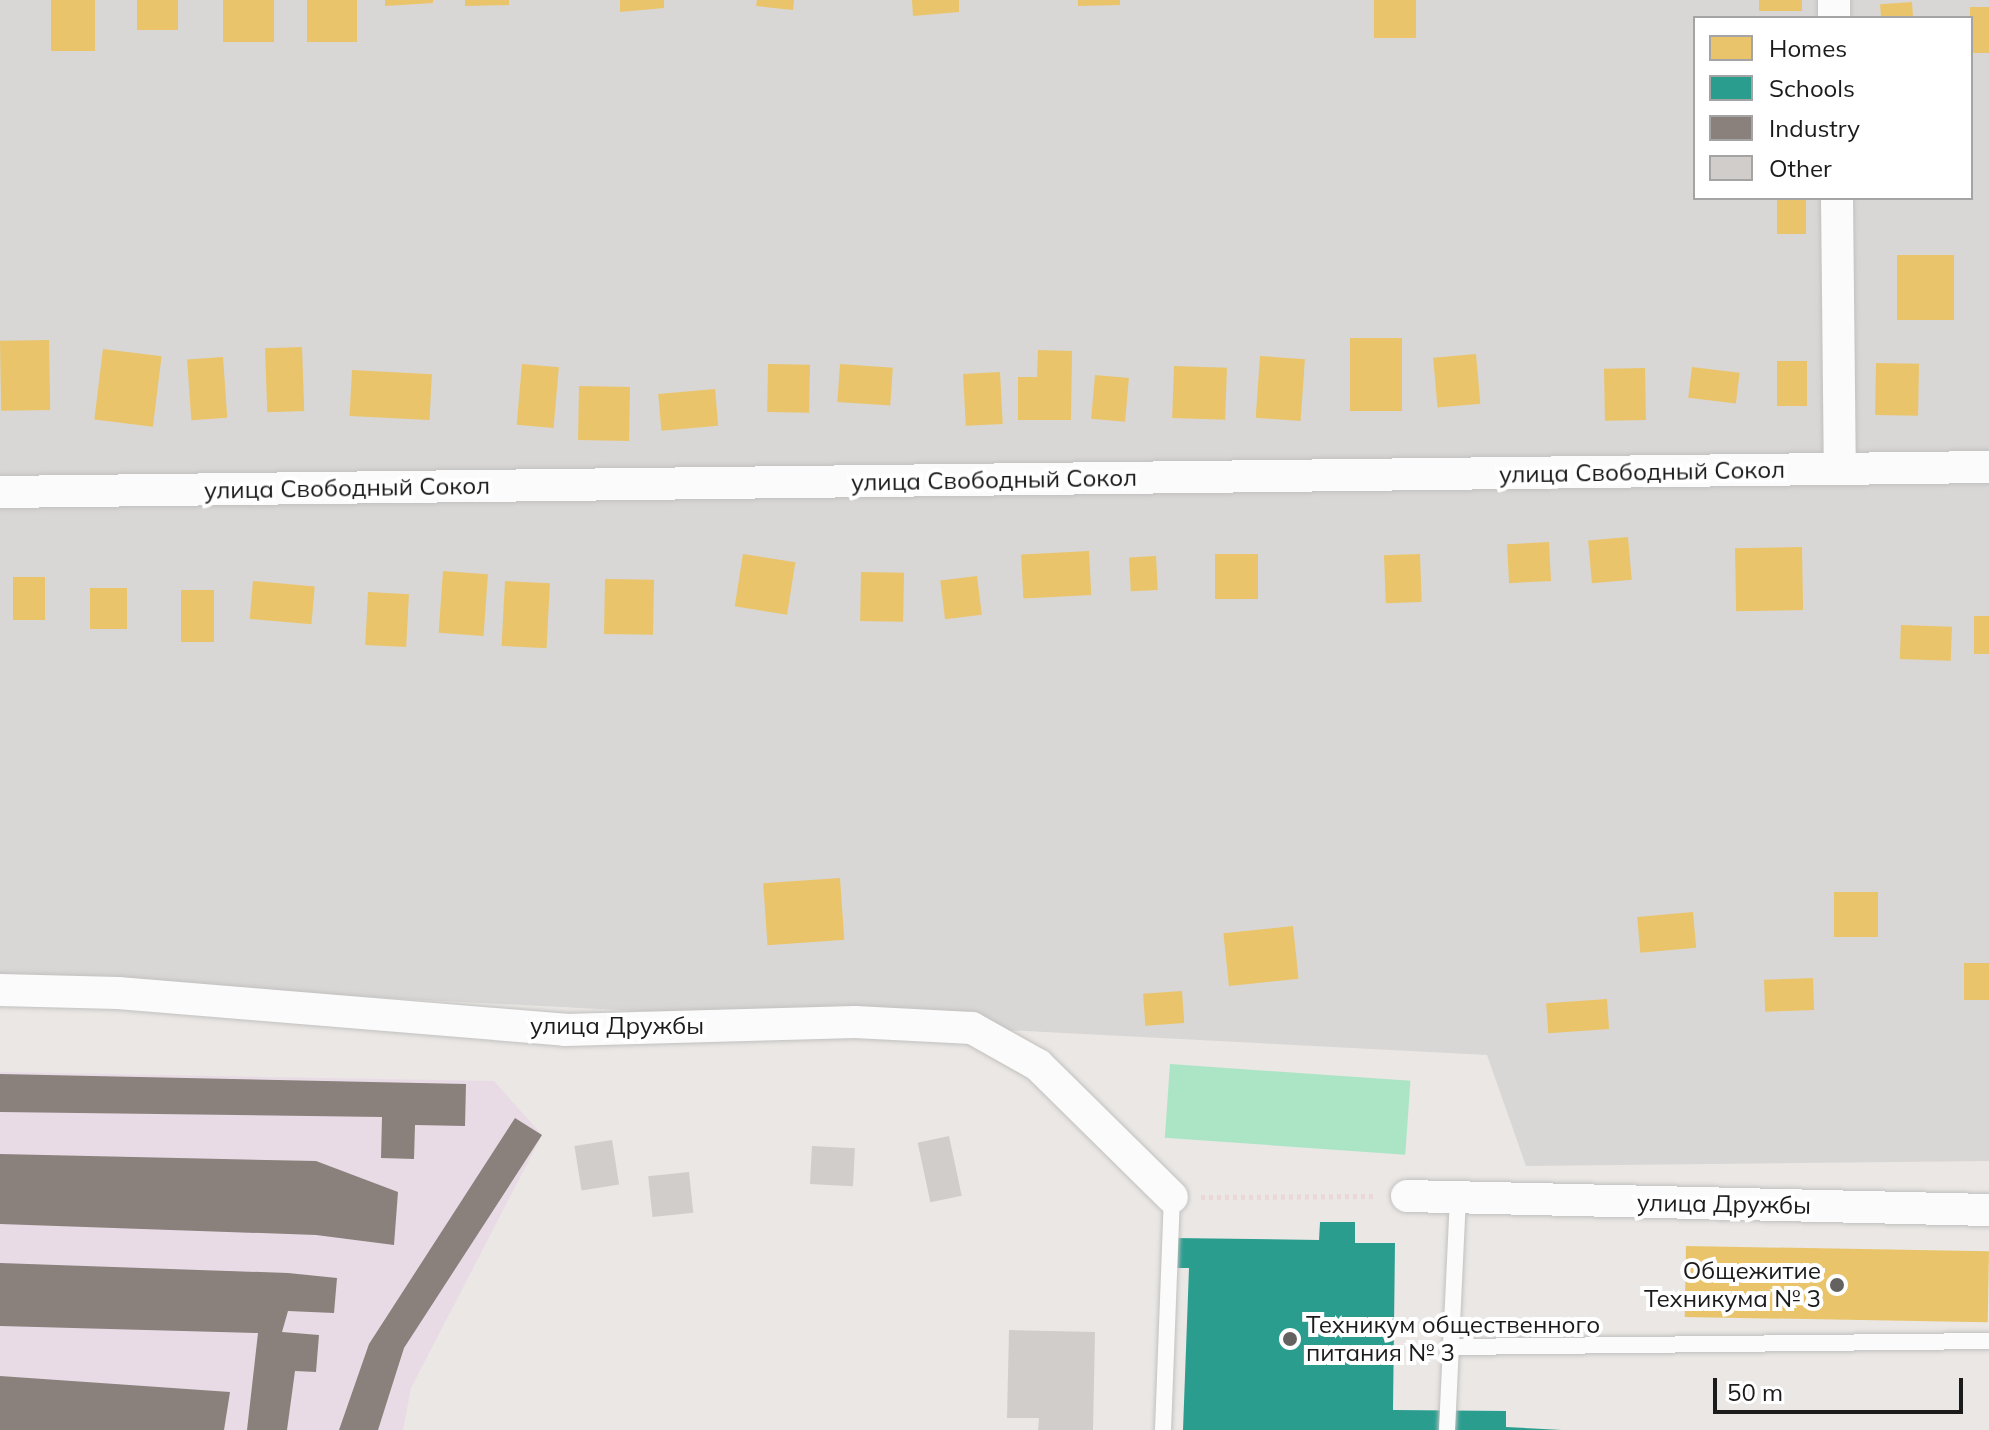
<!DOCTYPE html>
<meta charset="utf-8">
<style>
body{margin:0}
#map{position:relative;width:1989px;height:1430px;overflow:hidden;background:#eae7e4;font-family:Mulish,sans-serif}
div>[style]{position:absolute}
.residential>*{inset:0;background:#d9d7d5}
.industrial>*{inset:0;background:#e8dbe5}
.pitch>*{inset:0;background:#abe5c5;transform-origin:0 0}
.homes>*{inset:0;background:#e9c46a;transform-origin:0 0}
.schools>*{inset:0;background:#2a9d8f}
.industry>*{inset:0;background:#8a817c}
.building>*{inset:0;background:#d1cdca;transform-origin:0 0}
.path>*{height:5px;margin-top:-2.5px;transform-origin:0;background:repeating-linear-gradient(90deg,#ead7d6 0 4px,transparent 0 8px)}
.roads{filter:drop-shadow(0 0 2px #c2c1c0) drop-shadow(0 0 2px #c2c1c0)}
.lane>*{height:16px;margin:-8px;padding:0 8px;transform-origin:8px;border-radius:8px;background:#fcfbfb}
.street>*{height:32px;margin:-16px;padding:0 16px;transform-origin:16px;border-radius:16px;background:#fcfbfb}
.dots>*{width:22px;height:22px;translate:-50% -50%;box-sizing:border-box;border:4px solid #fff;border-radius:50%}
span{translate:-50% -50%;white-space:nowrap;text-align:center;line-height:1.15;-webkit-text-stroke:8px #fff;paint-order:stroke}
.street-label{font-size:24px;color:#1b1b1b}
.poi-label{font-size:24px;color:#1b1b1b}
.right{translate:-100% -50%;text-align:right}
.left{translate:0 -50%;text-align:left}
.legend{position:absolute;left:1693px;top:16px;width:280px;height:184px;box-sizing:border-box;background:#fff;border:2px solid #a4a4a4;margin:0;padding:10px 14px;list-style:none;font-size:24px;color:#1b1b1b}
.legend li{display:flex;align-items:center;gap:16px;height:40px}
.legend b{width:40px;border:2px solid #a4a4a4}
.scale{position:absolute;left:1713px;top:1378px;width:250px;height:36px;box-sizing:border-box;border:4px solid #1b1b1b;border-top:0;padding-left:10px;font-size:24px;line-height:28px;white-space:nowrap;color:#1b1b1b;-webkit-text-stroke:6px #fff;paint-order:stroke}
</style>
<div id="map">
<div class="residential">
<i style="clip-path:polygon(evenodd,0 0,1989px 0,1989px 1161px,1526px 1166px,1487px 1055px,0 978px,0 0,1695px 18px,1971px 18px,1971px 198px,1695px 198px,1695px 18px)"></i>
</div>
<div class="industrial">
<i style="clip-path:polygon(0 1072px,494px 1081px,542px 1135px,411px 1388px,403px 1430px,0 1430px)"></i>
</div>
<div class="pitch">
<i style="left:1170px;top:1064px;width:241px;height:74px;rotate:4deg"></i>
</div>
<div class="homes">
<i style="left:51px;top:0;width:44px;height:51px"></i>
<i style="left:137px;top:0;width:41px;height:30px"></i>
<i style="left:223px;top:0;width:51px;height:42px"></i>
<i style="left:307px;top:0;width:50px;height:42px"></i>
<i style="clip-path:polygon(385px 0,433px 0,433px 3px,385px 6px)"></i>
<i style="clip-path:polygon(465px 0,509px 0,509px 5px,465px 6px)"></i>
<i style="clip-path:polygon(620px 0,664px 0,664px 8px,620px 12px)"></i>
<i style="clip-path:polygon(757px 0,794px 0,793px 10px,756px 6px)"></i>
<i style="clip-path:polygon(912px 0,959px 0,959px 12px,913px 16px)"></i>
<i style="clip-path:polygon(1078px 0,1120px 0,1120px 5px,1078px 6px)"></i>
<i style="left:1374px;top:0;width:42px;height:38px"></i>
<i style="left:1759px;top:0;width:43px;height:11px"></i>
<i style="left:1912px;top:2px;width:16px;height:32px;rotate:86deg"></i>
<i style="left:1989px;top:7px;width:46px;height:19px;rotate:90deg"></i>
<i style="left:1777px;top:198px;width:29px;height:36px"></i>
<i style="left:1897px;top:255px;width:57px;height:65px"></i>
<i style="left:1350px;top:338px;width:52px;height:73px"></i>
<i style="left:49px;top:340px;width:70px;height:49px;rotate:89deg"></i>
<i style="left:302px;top:347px;width:64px;height:37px;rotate:88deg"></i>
<i style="left:103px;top:349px;width:59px;height:71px;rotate:7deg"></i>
<i style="clip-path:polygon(1038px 350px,1072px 351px,1071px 420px,1018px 420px,1018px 377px,1037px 377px)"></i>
<i style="left:1476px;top:354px;width:50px;height:43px;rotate:85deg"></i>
<i style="left:1260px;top:356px;width:45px;height:62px;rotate:4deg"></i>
<i style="left:223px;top:357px;width:61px;height:36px;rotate:86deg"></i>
<i style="left:1777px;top:361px;width:30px;height:45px"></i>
<i style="left:1876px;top:363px;width:43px;height:52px;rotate:1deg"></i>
<i style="left:522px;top:364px;width:37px;height:61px;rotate:5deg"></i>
<i style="left:768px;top:364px;width:42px;height:48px;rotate:1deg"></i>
<i style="left:840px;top:364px;width:53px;height:38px;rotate:4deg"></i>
<i style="left:1174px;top:366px;width:53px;height:52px;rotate:2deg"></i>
<i style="left:1692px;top:367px;width:48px;height:31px;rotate:7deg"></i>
<i style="left:1645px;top:368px;width:52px;height:41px;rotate:89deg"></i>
<i style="left:352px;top:370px;width:80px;height:46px;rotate:3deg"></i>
<i style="left:1000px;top:372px;width:52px;height:37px;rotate:87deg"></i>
<i style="left:1095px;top:375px;width:34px;height:44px;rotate:5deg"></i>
<i style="left:579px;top:386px;width:51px;height:54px;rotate:1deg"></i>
<i style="left:715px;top:389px;width:37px;height:57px;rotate:85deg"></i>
<i style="left:1628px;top:537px;width:43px;height:40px;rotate:85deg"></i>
<i style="left:1549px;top:542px;width:39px;height:42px;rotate:87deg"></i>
<i style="left:1802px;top:547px;width:63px;height:67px;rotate:89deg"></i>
<i style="left:1089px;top:551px;width:44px;height:68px;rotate:87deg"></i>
<i style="left:743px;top:554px;width:53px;height:53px;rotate:9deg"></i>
<i style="left:1215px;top:554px;width:43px;height:45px"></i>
<i style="left:1420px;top:554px;width:48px;height:36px;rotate:88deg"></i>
<i style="left:1156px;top:556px;width:34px;height:27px;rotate:87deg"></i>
<i style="left:443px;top:571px;width:45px;height:62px;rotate:4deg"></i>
<i style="left:861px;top:572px;width:43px;height:49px;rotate:1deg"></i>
<i style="left:977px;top:576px;width:39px;height:37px;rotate:83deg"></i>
<i style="left:13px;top:577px;width:32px;height:43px"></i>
<i style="left:605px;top:579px;width:49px;height:55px;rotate:1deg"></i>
<i style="left:253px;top:581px;width:62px;height:38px;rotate:5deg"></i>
<i style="left:505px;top:581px;width:45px;height:65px;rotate:3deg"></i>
<i style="left:90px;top:588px;width:37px;height:41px"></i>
<i style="left:181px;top:590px;width:33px;height:52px"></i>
<i style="left:368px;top:592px;width:41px;height:53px;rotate:3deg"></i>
<i style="left:1974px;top:616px;width:15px;height:38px"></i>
<i style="left:1901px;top:625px;width:51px;height:34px;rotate:2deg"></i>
<i style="left:840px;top:878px;width:62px;height:77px;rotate:86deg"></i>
<i style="left:1834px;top:892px;width:44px;height:45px"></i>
<i style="left:1693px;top:912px;width:36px;height:56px;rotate:85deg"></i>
<i style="left:1293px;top:926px;width:53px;height:70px;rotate:84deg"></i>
<i style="left:1989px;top:963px;width:37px;height:25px;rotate:90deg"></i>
<i style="left:1813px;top:978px;width:32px;height:49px;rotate:88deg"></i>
<i style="left:1182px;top:991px;width:32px;height:39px;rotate:86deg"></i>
<i style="left:1607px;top:999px;width:30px;height:61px;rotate:86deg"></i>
<i style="left:1686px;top:1246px;width:303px;height:71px;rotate:1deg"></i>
</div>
<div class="schools">
<i style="clip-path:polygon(1320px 1222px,1355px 1222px,1355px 1243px,1395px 1243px,1393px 1410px,1506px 1411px,1506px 1427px,1562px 1430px,1183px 1430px,1189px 1268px,1172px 1268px,1173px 1238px,1319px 1240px)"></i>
</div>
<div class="industry">
<i style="clip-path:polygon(0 1074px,466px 1084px,465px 1126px,415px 1125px,414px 1159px,381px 1158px,382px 1117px,0 1112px)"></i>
<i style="clip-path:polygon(515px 1118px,542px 1135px,404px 1348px,378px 1430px,339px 1430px,369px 1344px)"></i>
<i style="clip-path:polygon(0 1154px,316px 1161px,398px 1192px,394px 1245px,316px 1235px,0 1224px)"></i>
<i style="clip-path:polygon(0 1263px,288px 1273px,337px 1278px,334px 1313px,288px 1311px,282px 1332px,319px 1335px,316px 1372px,295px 1371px,287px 1430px,247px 1430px,258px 1333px,0 1326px)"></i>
<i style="clip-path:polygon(0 1376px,230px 1392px,224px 1430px,0 1430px)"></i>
</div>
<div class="building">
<i style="left:949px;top:1136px;width:61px;height:32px;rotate:78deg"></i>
<i style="left:612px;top:1140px;width:45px;height:38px;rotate:81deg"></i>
<i style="left:812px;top:1146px;width:43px;height:38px;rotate:3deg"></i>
<i style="left:689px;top:1172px;width:41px;height:41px;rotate:84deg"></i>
<i style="clip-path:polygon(1009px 1330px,1095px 1332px,1093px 1430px,1038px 1430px,1039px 1418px,1007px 1418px)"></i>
</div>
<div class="path">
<i style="left:1201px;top:1197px;width:174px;rotate:-0.3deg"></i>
</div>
<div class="roads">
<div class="lane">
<i style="left:1452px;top:1347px;width:537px;rotate:-0.64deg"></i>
<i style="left:1163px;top:1430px;width:233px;rotate:-87.8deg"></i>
<i style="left:1447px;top:1430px;width:231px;rotate:-87.3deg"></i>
</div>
<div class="street">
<i style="left:1834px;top:0;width:18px;rotate:90deg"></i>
<i style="left:1837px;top:198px;width:271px;rotate:89.4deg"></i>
<i style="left:0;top:492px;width:1989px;rotate:-0.72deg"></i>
<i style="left:0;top:990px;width:118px;rotate:1.5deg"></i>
<i style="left:118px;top:993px;width:449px;rotate:4.7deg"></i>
<i style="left:565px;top:1030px;width:290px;rotate:-1.6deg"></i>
<i style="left:855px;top:1022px;width:117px;rotate:2.9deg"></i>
<i style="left:972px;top:1028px;width:76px;rotate:29.3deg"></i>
<i style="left:1038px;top:1065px;width:188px;rotate:44.6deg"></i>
<i style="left:1407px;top:1196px;width:582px;rotate:1.38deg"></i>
</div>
</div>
<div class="dots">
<i style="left:1837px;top:1285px;background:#636261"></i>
<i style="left:1290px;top:1339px;background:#636261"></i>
</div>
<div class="street-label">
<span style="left:1642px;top:472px;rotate:-1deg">улица Свободный Сокол</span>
<span style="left:994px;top:480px;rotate:-1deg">улица Свободный Сокол</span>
<span style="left:347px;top:488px;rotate:-1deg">улица Свободный Сокол</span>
<span style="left:617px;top:1026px">улица Дружбы</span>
<span style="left:1724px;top:1204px;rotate:1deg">улица Дружбы</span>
</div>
<div class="poi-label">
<span class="right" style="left:1821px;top:1285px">Общежитие<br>Техникума № 3</span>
<span class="left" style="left:1306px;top:1339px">Техникум общественного<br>питания № 3</span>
</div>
<ul class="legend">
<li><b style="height:22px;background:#e9c46a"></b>Homes</li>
<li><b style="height:22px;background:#2a9d8f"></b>Schools</li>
<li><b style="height:22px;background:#8a817c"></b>Industry</li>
<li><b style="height:22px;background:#d1cdca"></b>Other</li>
</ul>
<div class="scale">50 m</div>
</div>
